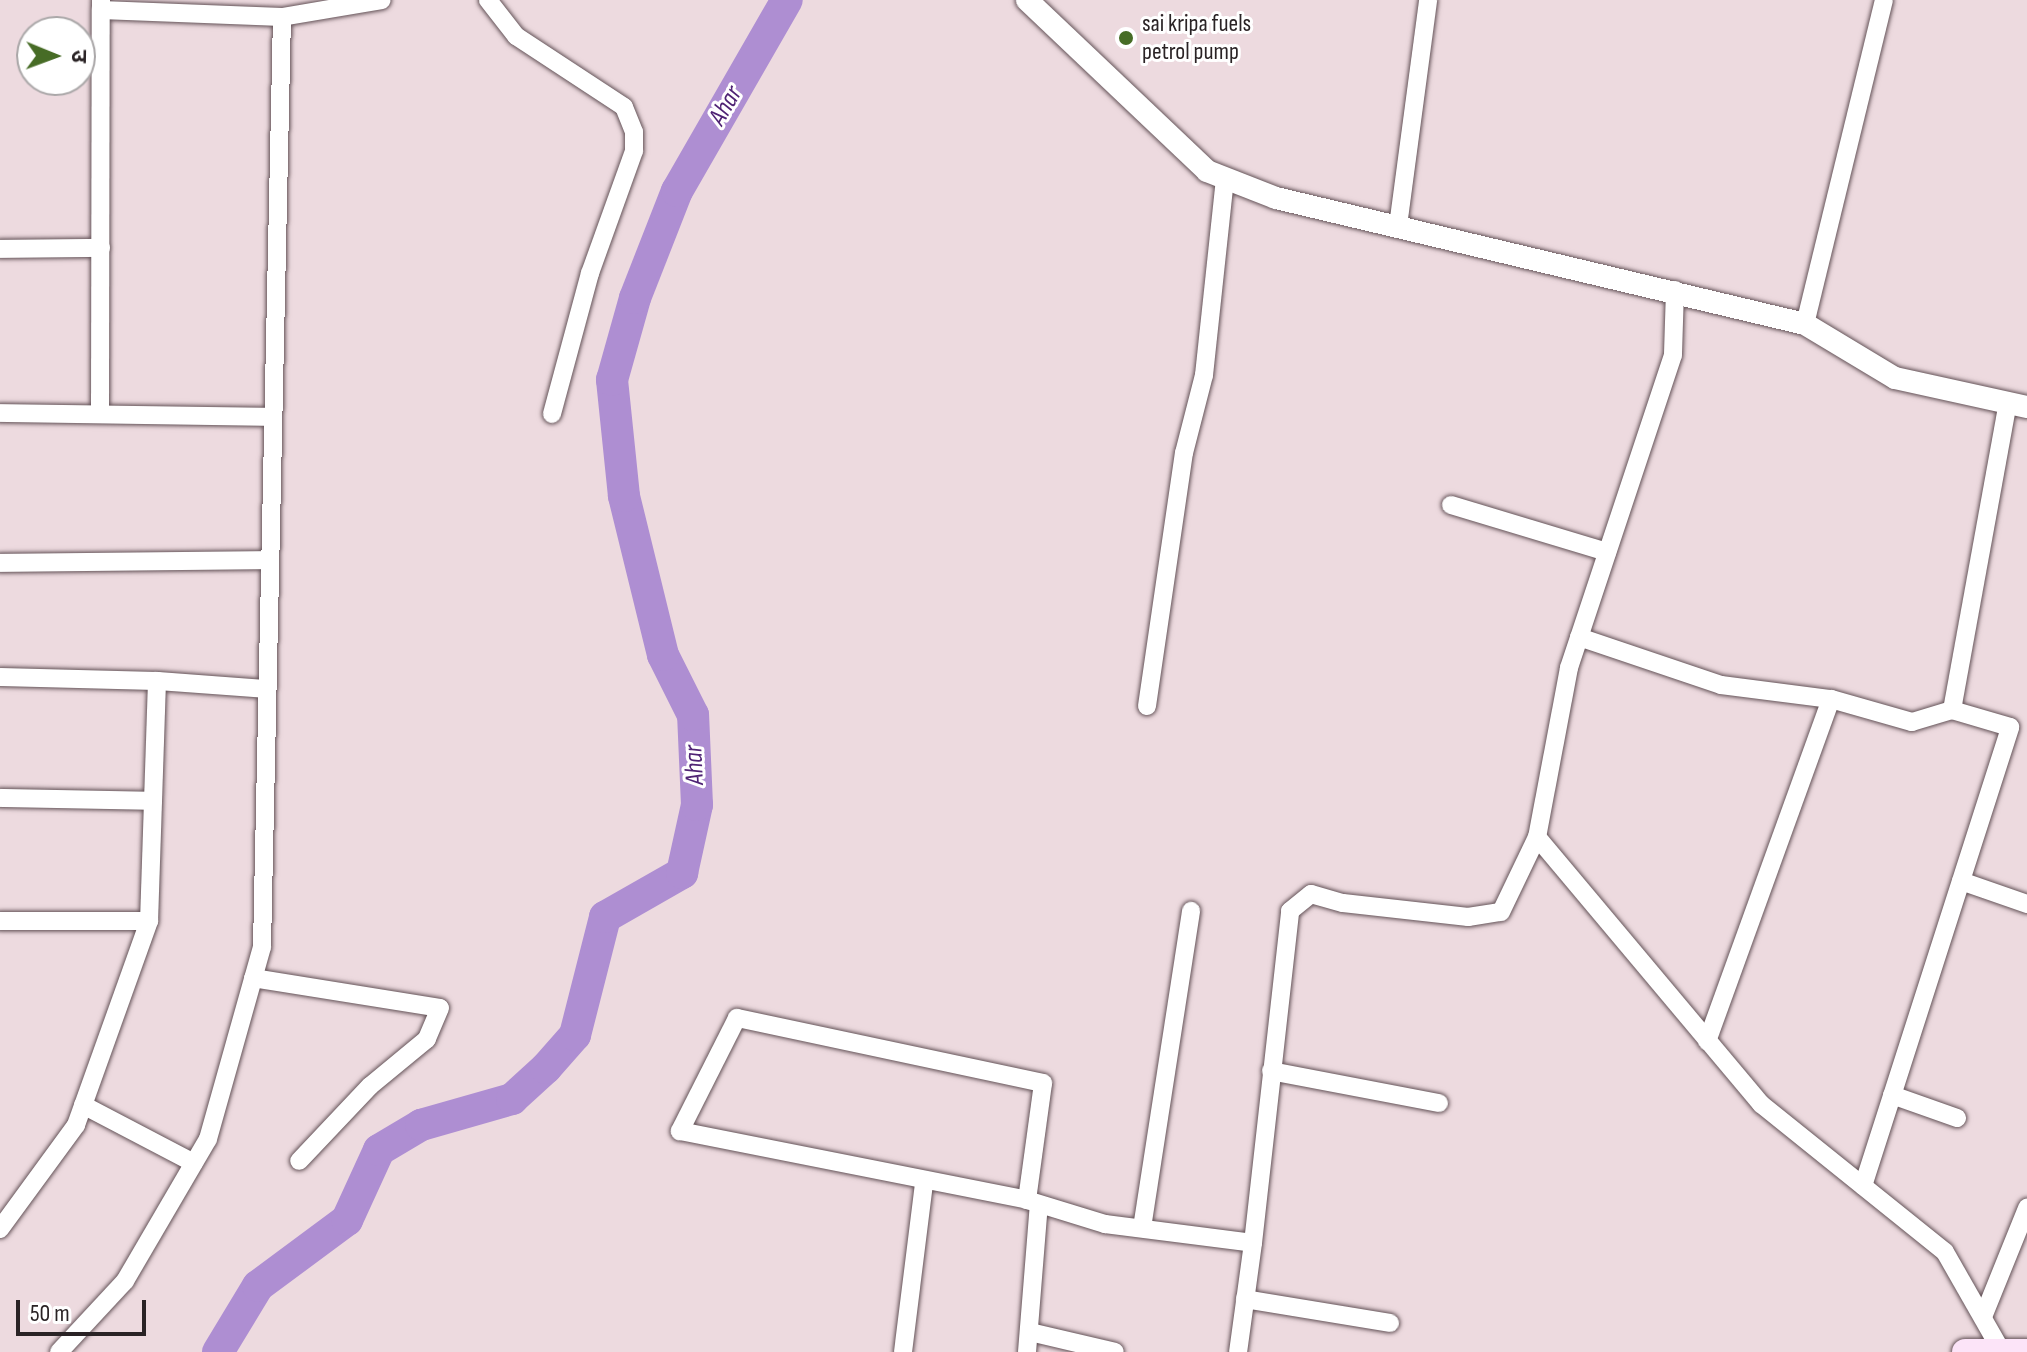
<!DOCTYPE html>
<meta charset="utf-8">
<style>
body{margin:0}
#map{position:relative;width:2027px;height:1352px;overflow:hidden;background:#eddadf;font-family:"Sofia Sans Condensed","Noto Sans Devanagari",sans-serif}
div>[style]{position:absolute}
.river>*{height:32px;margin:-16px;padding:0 16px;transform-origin:16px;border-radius:16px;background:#ae8ed2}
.roads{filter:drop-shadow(0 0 2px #645358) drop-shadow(0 0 2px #645358)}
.minor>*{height:18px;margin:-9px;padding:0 9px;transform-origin:9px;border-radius:9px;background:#fff}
.tertiary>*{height:22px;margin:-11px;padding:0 11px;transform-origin:11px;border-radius:11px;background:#fff}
.secondary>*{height:26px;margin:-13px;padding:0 13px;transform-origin:13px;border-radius:13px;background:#fce4f8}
.dots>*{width:22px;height:22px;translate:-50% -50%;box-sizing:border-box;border:4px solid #fff;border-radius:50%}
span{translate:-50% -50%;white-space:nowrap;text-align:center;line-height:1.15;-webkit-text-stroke:6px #fff;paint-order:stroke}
.poi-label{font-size:24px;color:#2a2325}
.left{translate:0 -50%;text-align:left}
.water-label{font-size:26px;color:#4f2374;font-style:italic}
.north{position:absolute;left:16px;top:16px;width:80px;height:80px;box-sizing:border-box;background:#fff;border:2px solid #aaa7a8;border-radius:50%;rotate:91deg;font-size:22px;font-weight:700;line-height:32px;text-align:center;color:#2a2325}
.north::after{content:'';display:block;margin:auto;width:28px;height:36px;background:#476c26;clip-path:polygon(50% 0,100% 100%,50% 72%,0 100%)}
.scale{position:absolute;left:16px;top:1300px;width:130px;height:36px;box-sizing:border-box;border:4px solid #2a2325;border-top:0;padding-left:10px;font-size:24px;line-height:28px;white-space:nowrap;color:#2a2325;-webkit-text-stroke:6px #fff;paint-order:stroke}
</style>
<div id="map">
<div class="river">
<i style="left:218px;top:1352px;width:77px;rotate:-58.8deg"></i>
<i style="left:258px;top:1286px;width:111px;rotate:-36.6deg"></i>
<i style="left:347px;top:1220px;width:77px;rotate:-65.4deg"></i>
<i style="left:379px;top:1150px;width:49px;rotate:-30.8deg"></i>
<i style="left:421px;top:1125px;width:95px;rotate:-15.9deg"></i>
<i style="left:512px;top:1099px;width:46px;rotate:-42.4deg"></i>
<i style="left:546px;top:1068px;width:44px;rotate:-48.7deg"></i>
<i style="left:575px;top:1035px;width:122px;rotate:-75.7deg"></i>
<i style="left:605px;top:917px;width:89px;rotate:-29.7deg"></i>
<i style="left:682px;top:873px;width:70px;rotate:-77.6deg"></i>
<i style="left:697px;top:805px;width:90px;rotate:-92.5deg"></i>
<i style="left:693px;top:715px;width:67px;rotate:-116.6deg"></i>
<i style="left:663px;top:655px;width:164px;rotate:-103.8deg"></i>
<i style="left:624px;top:496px;width:117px;rotate:-95.9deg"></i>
<i style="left:612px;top:380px;width:85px;rotate:-74.3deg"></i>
<i style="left:635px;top:298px;width:115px;rotate:-68.6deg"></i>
<i style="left:677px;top:191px;width:220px;rotate:-60.1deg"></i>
</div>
<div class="roads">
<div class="minor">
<i style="left:101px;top:0;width:10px;rotate:90deg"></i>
<i style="left:101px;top:10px;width:181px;rotate:2.2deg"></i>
<i style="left:282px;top:17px;width:101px;rotate:-9.6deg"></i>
<i style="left:488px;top:0;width:46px;rotate:52.1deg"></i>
<i style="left:516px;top:36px;width:129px;rotate:33.3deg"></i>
<i style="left:624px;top:107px;width:27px;rotate:68deg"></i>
<i style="left:634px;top:132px;width:19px;rotate:90deg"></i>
<i style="left:634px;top:151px;width:130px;rotate:109.8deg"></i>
<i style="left:590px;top:273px;width:146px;rotate:105.1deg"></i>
<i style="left:1398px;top:226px;width:228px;rotate:-82.4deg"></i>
<i style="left:0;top:249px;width:101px;rotate:-0.6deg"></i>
<i style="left:1675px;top:290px;width:65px;rotate:91.8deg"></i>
<i style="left:1673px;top:355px;width:330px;rotate:108.4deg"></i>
<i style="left:1569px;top:668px;width:172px;rotate:100.7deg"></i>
<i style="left:1537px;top:837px;width:349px;rotate:50deg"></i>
<i style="left:1761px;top:1104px;width:236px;rotate:38.8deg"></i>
<i style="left:1945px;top:1252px;width:115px;rotate:60.3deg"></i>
<i style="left:1805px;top:324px;width:333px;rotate:-76.3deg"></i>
<i style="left:100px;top:411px;width:401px;rotate:-89.9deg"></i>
<i style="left:0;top:413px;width:271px;rotate:0.8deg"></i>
<i style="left:1451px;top:505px;width:163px;rotate:16.8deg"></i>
<i style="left:0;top:563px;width:269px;rotate:-0.6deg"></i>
<i style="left:1579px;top:637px;width:150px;rotate:18.7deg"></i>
<i style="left:1721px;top:685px;width:111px;rotate:7.3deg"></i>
<i style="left:1831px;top:699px;width:364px;rotate:109.9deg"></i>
<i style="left:0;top:677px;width:157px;rotate:1.5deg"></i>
<i style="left:157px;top:681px;width:240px;rotate:91.9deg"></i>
<i style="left:149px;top:921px;width:149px;rotate:180deg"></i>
<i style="left:157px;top:681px;width:109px;rotate:4.2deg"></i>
<i style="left:1831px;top:699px;width:84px;rotate:15.9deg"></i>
<i style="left:1912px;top:722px;width:42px;rotate:-16.7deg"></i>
<i style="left:1147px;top:706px;width:256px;rotate:-81.7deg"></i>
<i style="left:1184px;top:453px;width:81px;rotate:-75.6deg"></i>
<i style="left:1204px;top:375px;width:198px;rotate:-83.9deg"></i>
<i style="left:0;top:798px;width:153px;rotate:1.1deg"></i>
<i style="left:1961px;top:881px;width:70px;rotate:19.2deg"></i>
<i style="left:253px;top:978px;width:189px;rotate:9.1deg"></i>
<i style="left:440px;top:1008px;width:34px;rotate:113deg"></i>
<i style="left:427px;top:1039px;width:74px;rotate:140.5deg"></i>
<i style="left:370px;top:1086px;width:103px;rotate:133.4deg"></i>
<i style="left:1271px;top:1071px;width:171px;rotate:10.8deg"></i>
<i style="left:1892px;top:1095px;width:69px;rotate:19.5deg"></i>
<i style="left:83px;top:1105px;width:125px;rotate:27.6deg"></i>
<i style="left:1863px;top:1186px;width:482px;rotate:-72.2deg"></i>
<i style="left:2010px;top:727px;width:60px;rotate:-163.7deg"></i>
<i style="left:1952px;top:710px;width:312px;rotate:-79.7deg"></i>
<i style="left:1027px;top:1200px;width:118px;rotate:-82.2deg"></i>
<i style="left:1043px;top:1083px;width:313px;rotate:-168deg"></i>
<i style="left:737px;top:1018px;width:127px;rotate:116.8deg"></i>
<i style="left:680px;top:1131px;width:354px;rotate:11.2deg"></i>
<i style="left:1027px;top:1200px;width:82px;rotate:17.1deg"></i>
<i style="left:1105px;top:1224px;width:149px;rotate:7.3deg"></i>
<i style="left:1253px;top:1243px;width:110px;rotate:97.8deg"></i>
<i style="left:1142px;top:1228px;width:321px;rotate:-81.2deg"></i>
<i style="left:0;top:1229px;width:129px;rotate:-53.8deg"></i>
<i style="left:76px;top:1125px;width:217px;rotate:-70.3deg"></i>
<i style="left:1253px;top:1243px;width:334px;rotate:-83.6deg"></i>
<i style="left:1290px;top:911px;width:27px;rotate:-39deg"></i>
<i style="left:1311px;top:894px;width:33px;rotate:16deg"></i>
<i style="left:1343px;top:903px;width:126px;rotate:6.4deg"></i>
<i style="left:1468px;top:917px;width:33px;rotate:-9deg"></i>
<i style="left:1501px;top:912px;width:83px;rotate:-64.4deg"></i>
<i style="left:1245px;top:1299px;width:147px;rotate:9.4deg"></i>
<i style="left:1983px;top:1317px;width:118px;rotate:-68deg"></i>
<i style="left:1030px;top:1332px;width:87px;rotate:13.2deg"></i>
<i style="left:59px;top:1352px;width:97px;rotate:-47.1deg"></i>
<i style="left:125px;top:1281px;width:164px;rotate:-59.7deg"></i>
<i style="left:208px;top:1139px;width:199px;rotate:-74.3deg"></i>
<i style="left:262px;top:947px;width:930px;rotate:-88.77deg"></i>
<i style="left:903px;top:1352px;width:169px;rotate:-82.9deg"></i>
<i style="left:1027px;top:1352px;width:148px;rotate:-85.4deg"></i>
</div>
<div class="tertiary">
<i style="left:1027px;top:0;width:248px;rotate:43.5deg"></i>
<i style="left:1207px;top:171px;width:74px;rotate:21.4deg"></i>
<i style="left:1276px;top:198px;width:544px;rotate:13.4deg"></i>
<i style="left:1805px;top:324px;width:105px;rotate:31deg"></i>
<i style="left:1895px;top:378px;width:135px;rotate:12.4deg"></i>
</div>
<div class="secondary">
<i style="left:1965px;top:1352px;width:62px"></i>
</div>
</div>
<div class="dots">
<i style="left:1126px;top:38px;background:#476c26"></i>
</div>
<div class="poi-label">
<span class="left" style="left:1142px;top:38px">sai kripa fuels<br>petrol pump</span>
</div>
<div class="water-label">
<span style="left:726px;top:106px;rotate:-60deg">Ahar</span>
<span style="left:695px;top:765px;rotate:-93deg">Ahar</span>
</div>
<div class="north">उ</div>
<div class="scale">50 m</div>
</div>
